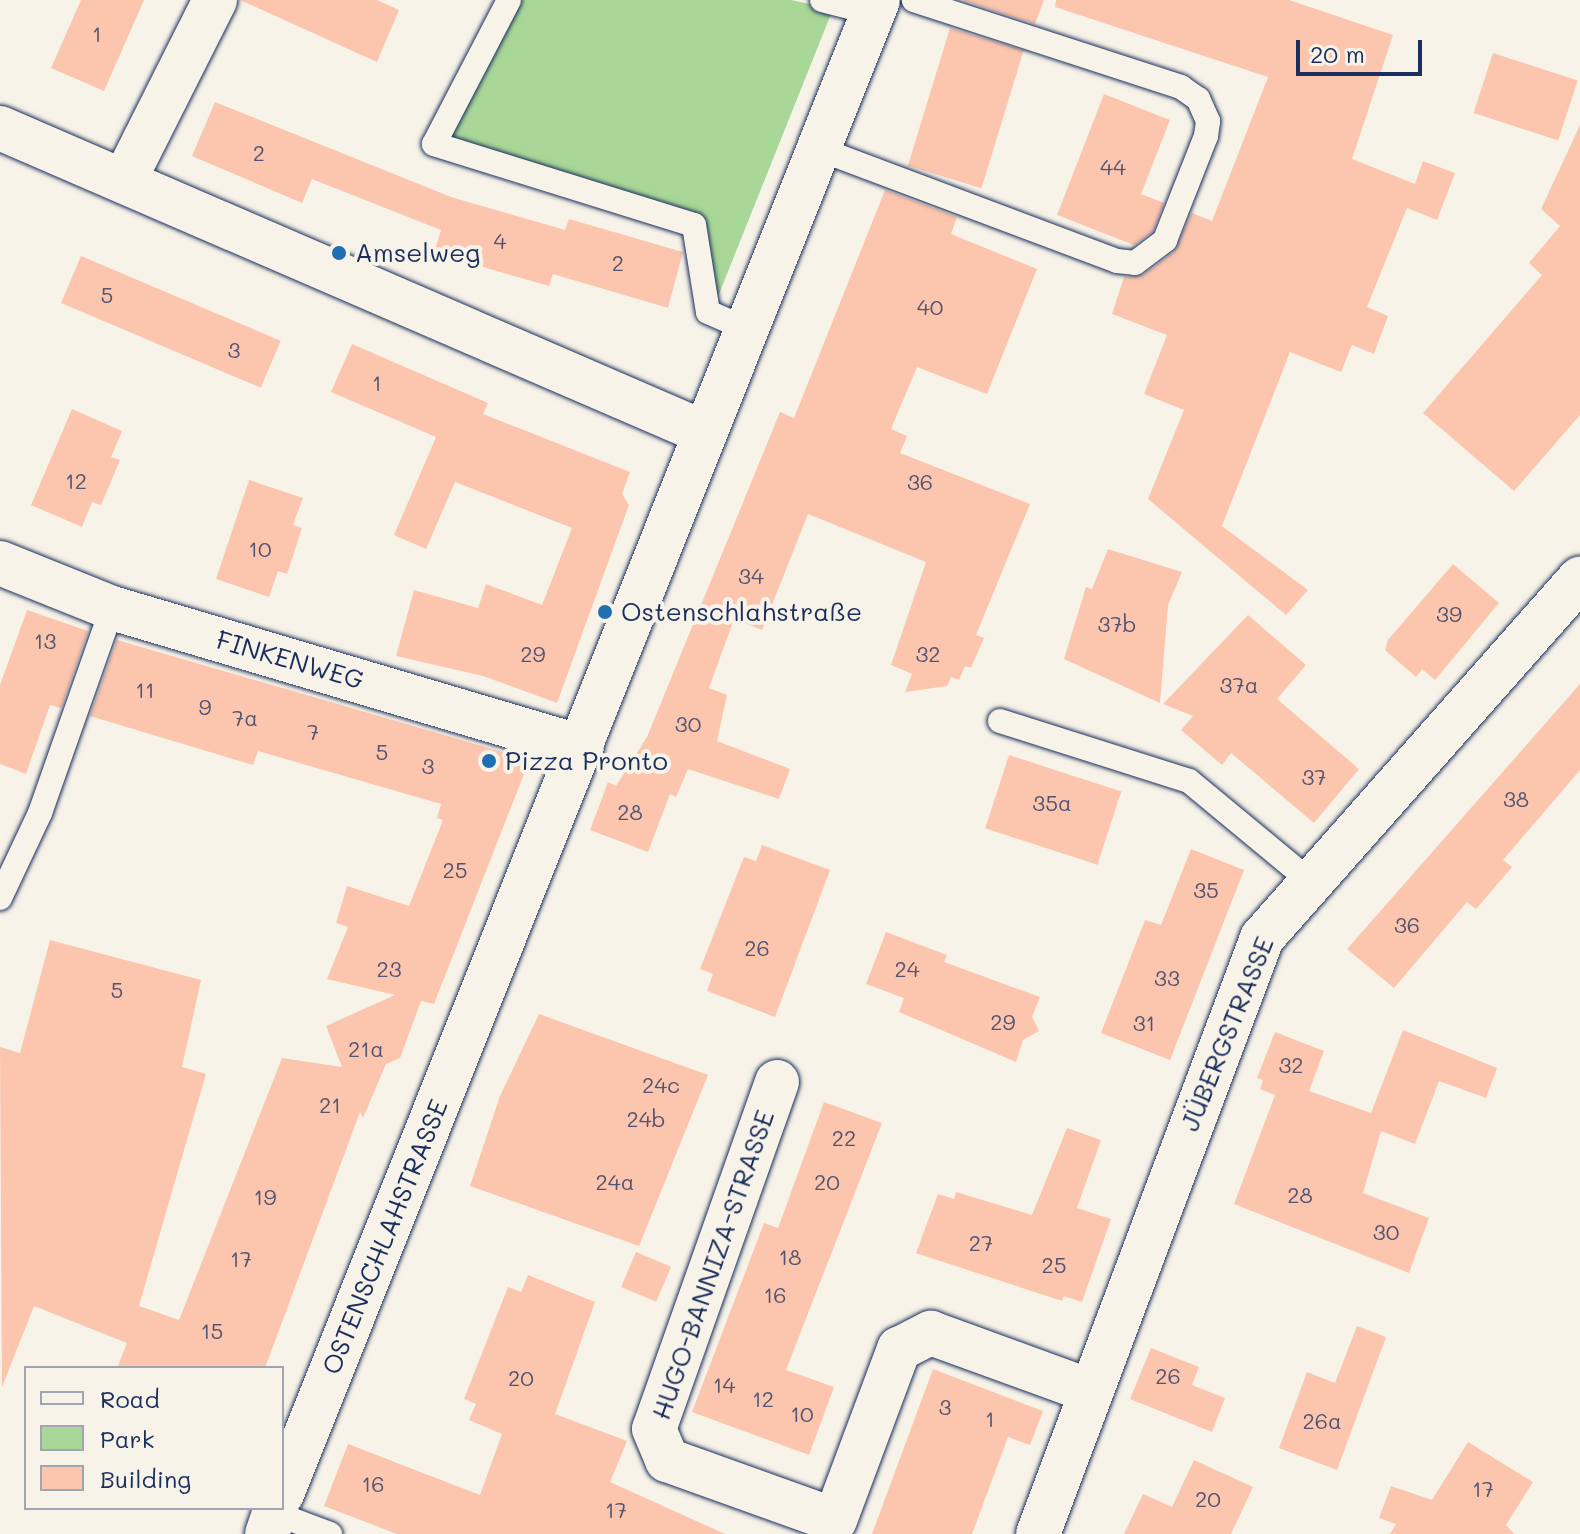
<!DOCTYPE html>
<meta charset="utf-8">
<style>
body{margin:0}
#map{position:relative;width:1580px;height:1534px;overflow:hidden;background:#f7f3e8;font-family:Mali,sans-serif}
div>[style]{position:absolute}
.green>*{inset:0;background:#a8d797}
.building>*{inset:0;background:#fcc6ae;transform-origin:0 0}
.roads{filter:drop-shadow(0 0 2px #1b2f5e) drop-shadow(0 0 2px #1b2f5e)}
.lane>*{height:24px;margin:-12px;padding:0 12px;transform-origin:12px;border-radius:12px;background:#f7f3e8}
.street>*{height:44px;margin:-22px;padding:0 22px;transform-origin:22px;border-radius:22px;background:#f7f3e8}
.secondary>*{height:44px;margin:-22px;padding:0 22px;transform-origin:22px;border-radius:22px;background:#f7f3e8}
.dots>*{width:22px;height:22px;translate:-50% -50%;box-sizing:border-box;border:4px solid #f7f3e8;border-radius:50%}
span{translate:-50% -50%;white-space:nowrap;text-align:center;line-height:1.15;-webkit-text-stroke:8px #f7f3e8;paint-order:stroke}
.number-label{font-size:22px;color:#535572}
.number-label span{-webkit-text-stroke-width:0}
.poi-label{font-size:26px;color:#1b2f5e}
.left{translate:0 -50%;text-align:left}
.street-label{font-size:26px;color:#1b2f5e}
.legend{position:absolute;left:24px;top:1366px;width:260px;height:144px;box-sizing:border-box;background:#f7f3e8;border:2px solid #9fa5b1;margin:0;padding:10px 14px;list-style:none;font-size:24px;color:#1b2f5e}
.legend li{display:flex;align-items:center;gap:16px;height:40px}
.legend b{width:40px;border:2px solid #9fa5b1}
.scale{position:absolute;left:1296px;top:40px;width:126px;height:36px;box-sizing:border-box;border:4px solid #1b2f5e;border-top:0;padding-left:10px;font-size:24px;line-height:28px;white-space:nowrap;color:#1b2f5e;-webkit-text-stroke:6px #f7f3e8;paint-order:stroke}
</style>
<div id="map">
<div class="green">
<i style="clip-path:polygon(521px 0,791px 0,833px 9px,715px 304px,705px 219px,448px 138px)"></i>
</div>
<div class="building">
<i style="clip-path:polygon(81px 0,144px 0,104px 91px,51px 68px)"></i>
<i style="clip-path:polygon(240px 0,377px 0,399px 10px,377px 62px)"></i>
<i style="clip-path:polygon(962px 0,1044px 0,1035px 24px)"></i>
<i style="clip-path:polygon(1056px 0,1289px 0,1393px 35px,1352px 159px,1415px 184px,1423px 161px,1455px 173px,1437px 220px,1407px 208px,1367px 307px,1388px 316px,1374px 354px,1352px 345px,1341px 372px,1290px 352px,1222px 526px,1308px 590px,1286px 615px,1148px 499px,1184px 410px,1144px 394px,1167px 335px,1112px 314px,1124px 277px,1143px 275px,1174px 252px,1192px 213px,1212px 221px,1268px 77px,1055px 7px)"></i>
<i style="left:950px;top:28px;width:77px;height:144px;rotate:17deg"></i>
<i style="left:1493px;top:53px;width:89px;height:63px;rotate:18deg"></i>
<i style="clip-path:polygon(1104px 94px,1170px 120px,1141px 194px,1164px 203px,1153px 231px,1134px 245px,1057px 215px)"></i>
<i style="clip-path:polygon(215px 102px,451px 197px,565px 230px,569px 219px,683px 252px,668px 308px,553px 274px,549px 286px,434px 253px,441px 230px,312px 179px,302px 203px,192px 156px)"></i>
<i style="clip-path:polygon(1580px 125px,1580px 415px,1514px 491px,1423px 413px,1542px 275px,1529px 263px,1560px 226px,1541px 209px)"></i>
<i style="clip-path:polygon(885px 190px,957px 217px,951px 234px,1037px 269px,987px 394px,917px 367px,891px 429px,907px 436px,900px 453px,1030px 504px,976px 635px,984px 638px,971px 668px,965px 666px,959px 680px,951px 677px,947px 686px,905px 692px,912px 674px,891px 665px,926px 562px,808px 514px,762px 630px,734px 619px,709px 688px,727px 695px,717px 741px,790px 769px,779px 799px,688px 769px,676px 797px,670px 794px,648px 852px,590px 830px,608px 782px,616px 786px,647px 737px,780px 412px,794px 418px)"></i>
<i style="left:81px;top:256px;width:217px;height:51px;rotate:23deg"></i>
<i style="clip-path:polygon(352px 344px,488px 403px,483px 414px,630px 472px,622px 494px,629px 505px,557px 703px,483px 676px,396px 656px,414px 590px,478px 608px,486px 584px,542px 605px,572px 528px,455px 482px,426px 549px,394px 535px,436px 437px,331px 392px)"></i>
<i style="clip-path:polygon(72px 409px,122px 431px,111px 457px,120px 460px,101px 505px,92px 502px,82px 527px,31px 505px)"></i>
<i style="clip-path:polygon(249px 480px,303px 498px,293px 525px,302px 528px,287px 574px,278px 571px,269px 597px,216px 579px)"></i>
<i style="clip-path:polygon(1108px 549px,1182px 572px,1168px 605px,1160px 703px,1064px 659px,1086px 587px,1092px 589px)"></i>
<i style="clip-path:polygon(1453px 564px,1499px 603px,1435px 680px,1422px 669px,1416px 677px,1385px 650px,1388px 640px)"></i>
<i style="clip-path:polygon(27px 610px,88px 631px,61px 708px,50px 705px,26px 774px,0 764px,0 685px)"></i>
<i style="clip-path:polygon(1248px 615px,1306px 665px,1277px 699px,1359px 769px,1314px 823px,1231px 753px,1222px 765px,1181px 730px,1193px 716px,1163px 704px)"></i>
<i style="clip-path:polygon(117px 640px,523px 758px,524px 774px,434px 1004px,421px 1001px,400px 1058px,386px 1064px,363px 1118px,360px 1112px,265px 1368px,117px 1368px,127px 1343px,34px 1306px,2px 1387px,0 1047px,20px 1053px,50px 940px,201px 980px,182px 1067px,206px 1074px,139px 1306px,179px 1320px,282px 1058px,342px 1067px,326px 1026px,395px 995px,327px 979px,348px 927px,336px 923px,347px 886px,409px 906px,443px 820px,437px 818px,441px 804px,396px 791px,258px 751px,253px 765px,90px 716px)"></i>
<i style="clip-path:polygon(1580px 684px,1580px 770px,1503px 860px,1512px 867px,1476px 909px,1467px 902px,1394px 988px,1347px 949px)"></i>
<i style="left:1009px;top:755px;width:118px;height:77px;rotate:18deg"></i>
<i style="clip-path:polygon(762px 845px,830px 870px,775px 1017px,707px 991px,713px 974px,700px 969px,744px 857px,756px 861px)"></i>
<i style="clip-path:polygon(1191px 849px,1244px 870px,1170px 1060px,1101px 1033px,1145px 920px,1161px 925px)"></i>
<i style="clip-path:polygon(886px 932px,947px 955px,944px 962px,1040px 997px,1032px 1017px,1039px 1031px,1023px 1040px,1016px 1062px,899px 1012px,904px 998px,866px 984px)"></i>
<i style="clip-path:polygon(539px 1014px,708px 1075px,639px 1246px,470px 1186px,500px 1096px)"></i>
<i style="clip-path:polygon(1403px 1030px,1497px 1068px,1486px 1098px,1439px 1081px,1415px 1144px,1381px 1131px,1363px 1193px,1429px 1218px,1409px 1273px,1234px 1204px,1275px 1095px,1260px 1089px,1263px 1080px,1257px 1078px,1275px 1032px,1324px 1051px,1309px 1091px,1371px 1113px)"></i>
<i style="clip-path:polygon(824px 1102px,882px 1123px,786px 1370px,834px 1387px,809px 1455px,692px 1412px,764px 1223px,778px 1228px)"></i>
<i style="clip-path:polygon(1067px 1128px,1101px 1140px,1077px 1208px,1111px 1219px,1082px 1302px,1064px 1296px,1062px 1301px,916px 1253px,938px 1194px,954px 1199px,956px 1192px,1032px 1215px)"></i>
<i style="left:636px;top:1252px;width:38px;height:38px;rotate:23deg"></i>
<i style="clip-path:polygon(528px 1275px,595px 1302px,555px 1414px,627px 1441px,610px 1482px,725px 1534px,397px 1534px,324px 1506px,348px 1444px,480px 1495px,502px 1434px,469px 1420px,476px 1404px,464px 1399px,508px 1287px,521px 1292px)"></i>
<i style="clip-path:polygon(1357px 1326px,1386px 1337px,1337px 1470px,1279px 1448px,1307px 1372px,1335px 1383px)"></i>
<i style="clip-path:polygon(1151px 1348px,1199px 1367px,1192px 1385px,1225px 1398px,1212px 1432px,1130px 1399px)"></i>
<i style="clip-path:polygon(933px 1369px,1043px 1411px,1030px 1445px,1008px 1437px,972px 1534px,872px 1534px)"></i>
<i style="clip-path:polygon(1468px 1442px,1533px 1482px,1506px 1525px,1514px 1534px,1390px 1534px,1396px 1524px,1379px 1518px,1391px 1486px,1432px 1500px)"></i>
<i style="clip-path:polygon(1194px 1460px,1253px 1487px,1231px 1534px,1124px 1534px,1143px 1494px,1172px 1507px)"></i>
</div>
<div class="roads">
<div class="lane">
<i style="left:509px;top:0;width:162px;rotate:117.5deg"></i>
<i style="left:434px;top:144px;width:272px;rotate:17.3deg"></i>
<i style="left:694px;top:225px;width:88px;rotate:80.9deg"></i>
<i style="left:708px;top:312px;width:43px;rotate:23.6deg"></i>
<i style="left:822px;top:0;width:53px;rotate:14.3deg"></i>
<i style="left:819px;top:149px;width:318px;rotate:20.6deg"></i>
<i style="left:1117px;top:261px;width:18px;rotate:6deg"></i>
<i style="left:1135px;top:263px;width:38px;rotate:-37deg"></i>
<i style="left:1165px;top:240px;width:112px;rotate:-68.5deg"></i>
<i style="left:1206px;top:136px;width:15px;rotate:-82deg"></i>
<i style="left:1208px;top:121px;width:24px;rotate:-114deg"></i>
<i style="left:1198px;top:99px;width:21px;rotate:-145deg"></i>
<i style="left:1181px;top:87px;width:281px;rotate:-162deg"></i>
<i style="left:1000px;top:721px;width:198px;rotate:17.6deg"></i>
<i style="left:1189px;top:781px;width:157px;rotate:39.6deg"></i>
<i style="left:0;top:898px;width:94px;rotate:-64.8deg"></i>
<i style="left:40px;top:813px;width:217px;rotate:-70.6deg"></i>
<i style="left:274px;top:1513px;width:60px;rotate:20.6deg"></i>
</div>
<div class="street">
<i style="left:0;top:128px;width:768px;rotate:23.39deg"></i>
<i style="left:124px;top:181px;width:203px;rotate:-63.3deg"></i>
<i style="left:0;top:563px;width:121px;rotate:21.9deg"></i>
<i style="left:112px;top:608px;width:490px;rotate:16.5deg"></i>
<i style="left:777px;top:1082px;width:368px;rotate:109.5deg"></i>
<i style="left:654px;top:1429px;width:34px;rotate:67deg"></i>
<i style="left:667px;top:1460px;width:178px;rotate:19.7deg"></i>
<i style="left:835px;top:1520px;width:183px;rotate:-69.5deg"></i>
<i style="left:899px;top:1349px;width:36px;rotate:-27deg"></i>
<i style="left:931px;top:1333px;width:169px;rotate:20deg"></i>
<i style="left:1038px;top:1534px;width:637px;rotate:-69.4deg"></i>
<i style="left:1262px;top:938px;width:480px;rotate:-48.5deg"></i>
</div>
<div class="secondary">
<i style="left:282px;top:1494px;width:1608px;rotate:-68.25deg"></i>
<i style="left:267px;top:1534px;width:28px;rotate:-71deg"></i>
</div>
</div>
<div class="dots">
<i style="left:339px;top:253px;background:#1f6fb2"></i>
<i style="left:605px;top:612px;background:#1f6fb2"></i>
<i style="left:489px;top:761px;background:#1f6fb2"></i>
</div>
<div class="number-label">
<span style="left:97px;top:34px">1</span>
<span style="left:259px;top:153px">2</span>
<span style="left:1113px;top:167px">44</span>
<span style="left:500px;top:241px">4</span>
<span style="left:618px;top:263px">2</span>
<span style="left:107px;top:295px">5</span>
<span style="left:930px;top:307px">40</span>
<span style="left:234px;top:350px">3</span>
<span style="left:377px;top:383px">1</span>
<span style="left:76px;top:481px">12</span>
<span style="left:920px;top:482px">36</span>
<span style="left:260px;top:549px">10</span>
<span style="left:751px;top:576px">34</span>
<span style="left:1449px;top:614px">39</span>
<span style="left:1117px;top:624px">37b</span>
<span style="left:45px;top:641px">13</span>
<span style="left:533px;top:654px">29</span>
<span style="left:928px;top:654px">32</span>
<span style="left:1239px;top:685px">37a</span>
<span style="left:145px;top:690px">11</span>
<span style="left:205px;top:707px">9</span>
<span style="left:245px;top:718px">7a</span>
<span style="left:688px;top:724px">30</span>
<span style="left:313px;top:732px">7</span>
<span style="left:382px;top:752px">5</span>
<span style="left:428px;top:766px">3</span>
<span style="left:1314px;top:777px">37</span>
<span style="left:1516px;top:799px">38</span>
<span style="left:1052px;top:803px">35a</span>
<span style="left:630px;top:812px">28</span>
<span style="left:455px;top:870px">25</span>
<span style="left:1206px;top:890px">35</span>
<span style="left:1407px;top:925px">36</span>
<span style="left:757px;top:948px">26</span>
<span style="left:389px;top:969px">23</span>
<span style="left:907px;top:969px">24</span>
<span style="left:1167px;top:978px">33</span>
<span style="left:117px;top:990px">5</span>
<span style="left:1003px;top:1022px">29</span>
<span style="left:1144px;top:1023px">31</span>
<span style="left:366px;top:1049px">21a</span>
<span style="left:1291px;top:1065px">32</span>
<span style="left:661px;top:1085px">24c</span>
<span style="left:330px;top:1105px">21</span>
<span style="left:646px;top:1119px">24b</span>
<span style="left:844px;top:1138px">22</span>
<span style="left:615px;top:1182px">24a</span>
<span style="left:827px;top:1182px">20</span>
<span style="left:1300px;top:1195px">28</span>
<span style="left:265px;top:1197px">19</span>
<span style="left:1386px;top:1232px">30</span>
<span style="left:981px;top:1243px">27</span>
<span style="left:790px;top:1257px">18</span>
<span style="left:241px;top:1259px">17</span>
<span style="left:1054px;top:1265px">25</span>
<span style="left:775px;top:1295px">16</span>
<span style="left:212px;top:1331px">15</span>
<span style="left:1168px;top:1376px">26</span>
<span style="left:521px;top:1378px">20</span>
<span style="left:724px;top:1385px">14</span>
<span style="left:763px;top:1399px">12</span>
<span style="left:945px;top:1407px">3</span>
<span style="left:802px;top:1414px">10</span>
<span style="left:990px;top:1419px">1</span>
<span style="left:1322px;top:1421px">26a</span>
<span style="left:373px;top:1484px">16</span>
<span style="left:1483px;top:1489px">17</span>
<span style="left:1208px;top:1499px">20</span>
<span style="left:616px;top:1510px">17</span>
</div>
<div class="poi-label">
<span class="left" style="left:355px;top:253px">Amselweg</span>
<span class="left" style="left:621px;top:612px">Ostenschlahstraße</span>
<span class="left" style="left:505px;top:761px">Pizza Pronto</span>
</div>
<div class="street-label">
<span style="left:290px;top:660px;rotate:16deg">FINKENWEG</span>
<span style="left:1227px;top:1034px;rotate:-68deg">JÜBERGSTRASSE</span>
<span style="left:385px;top:1237px;rotate:-68deg">OSTENSCHLAHSTRASSE</span>
<span style="left:713px;top:1265px;rotate:-71deg">HUGO-BANNIZA-STRASSE</span>
</div>
<ul class="legend">
<li><b style="height:10px;background:#f7f3e8"></b>Road</li>
<li><b style="height:22px;background:#a8d797"></b>Park</li>
<li><b style="height:22px;background:#fcc6ae"></b>Building</li>
</ul>
<div class="scale">20 m</div>
</div>
